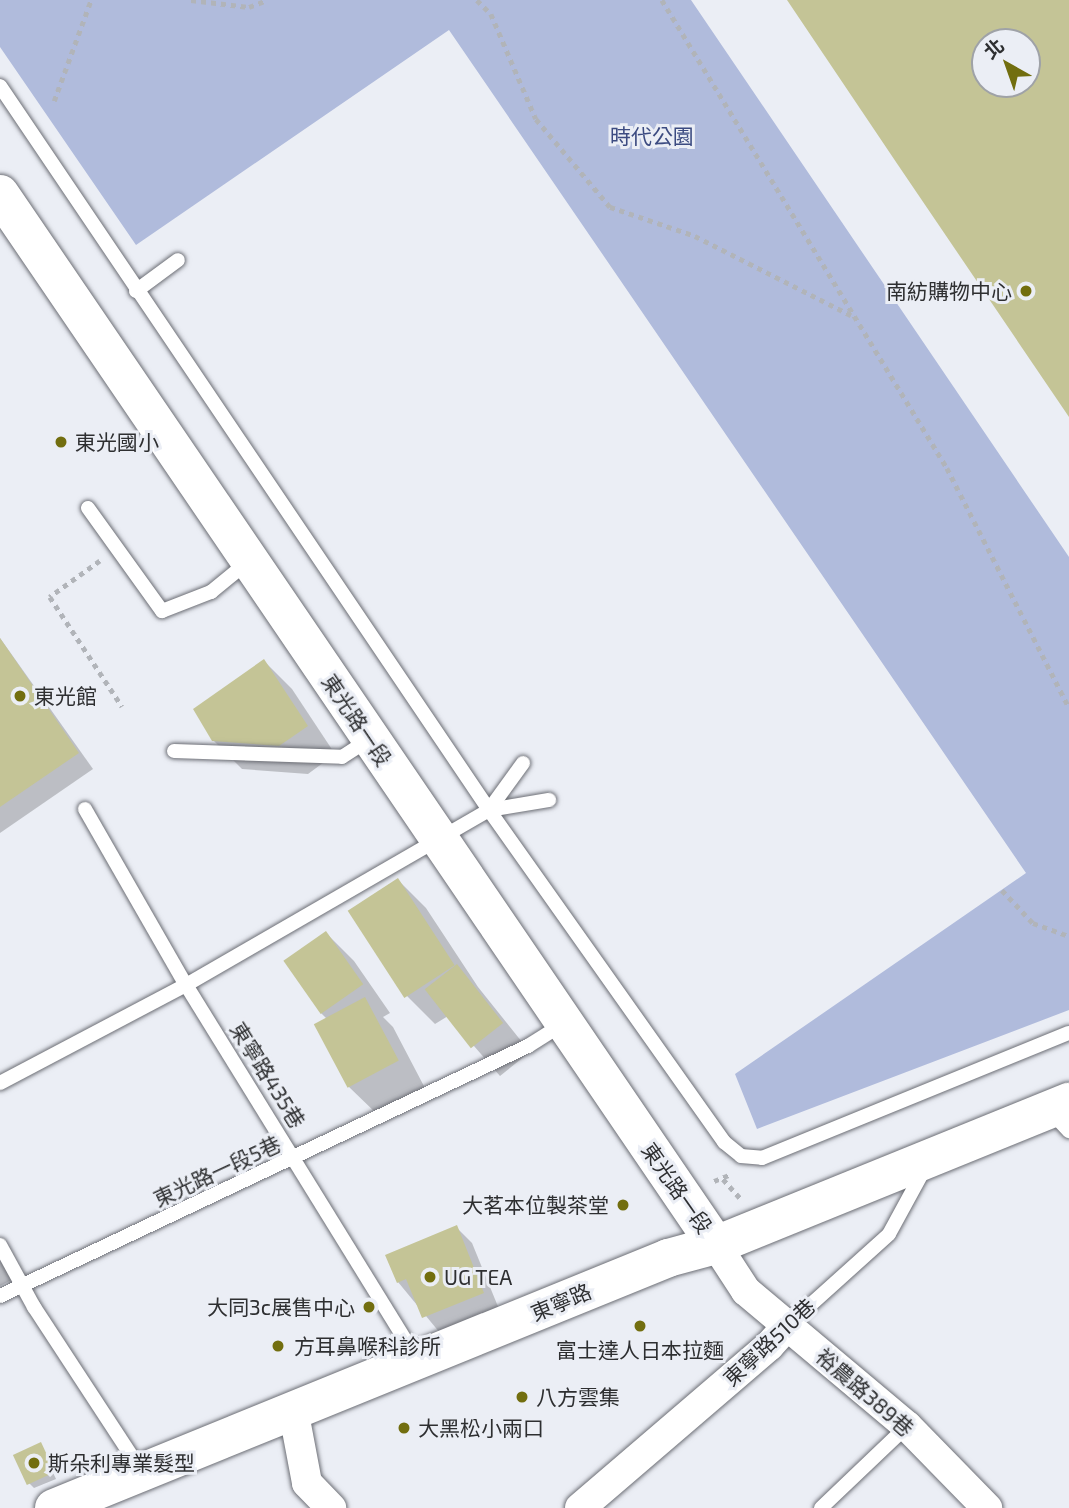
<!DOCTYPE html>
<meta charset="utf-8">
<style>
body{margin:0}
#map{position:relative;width:1069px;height:1508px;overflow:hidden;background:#ebeef5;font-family:"Exo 2","Noto Sans TC",sans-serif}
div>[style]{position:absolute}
.green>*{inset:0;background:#b0bbdc}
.shadow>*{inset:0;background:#0003}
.building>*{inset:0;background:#c4c496;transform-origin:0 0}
.path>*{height:4.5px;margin-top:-2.25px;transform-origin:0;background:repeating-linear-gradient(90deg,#b1b4b9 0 5px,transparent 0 10px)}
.roads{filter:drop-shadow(0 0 2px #6c6e75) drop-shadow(0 0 2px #6c6e75)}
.lane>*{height:14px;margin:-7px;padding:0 7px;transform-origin:7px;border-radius:7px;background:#fff}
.street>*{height:30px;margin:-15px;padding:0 15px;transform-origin:15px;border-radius:15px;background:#fff}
.secondary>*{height:38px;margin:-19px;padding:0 19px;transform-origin:19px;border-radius:19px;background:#fff}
.dots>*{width:19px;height:19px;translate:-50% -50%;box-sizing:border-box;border:4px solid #ebeef5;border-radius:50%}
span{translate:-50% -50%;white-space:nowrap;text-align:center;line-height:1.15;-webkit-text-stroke:6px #ebeef5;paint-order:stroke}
.park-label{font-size:21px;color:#3c4b81}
.poi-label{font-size:21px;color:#2e2f31}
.right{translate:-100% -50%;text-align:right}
.left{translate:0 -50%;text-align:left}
.street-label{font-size:21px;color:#2e2f31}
.north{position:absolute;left:971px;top:28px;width:70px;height:70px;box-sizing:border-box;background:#ebeef5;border:2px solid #9fa2a7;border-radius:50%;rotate:320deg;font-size:19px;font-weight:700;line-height:28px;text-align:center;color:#2e2f31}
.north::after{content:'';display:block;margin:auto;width:24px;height:32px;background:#726e0f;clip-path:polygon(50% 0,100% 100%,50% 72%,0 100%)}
</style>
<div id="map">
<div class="green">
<i style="clip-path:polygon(0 0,691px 0,1069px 557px,1069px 1010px,757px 1129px,735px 1074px,1026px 873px,449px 30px,136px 245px,0 47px)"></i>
</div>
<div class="shadow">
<i style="clip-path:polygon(0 638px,93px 769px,0 833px)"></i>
<i style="clip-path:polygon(264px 661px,292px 689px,335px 754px,308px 774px,242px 769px,213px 740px)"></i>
<i style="clip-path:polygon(398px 880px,426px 908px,478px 987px,530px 1052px,500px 1076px,448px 1016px,435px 1024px,407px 996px,351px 911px)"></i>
<i style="clip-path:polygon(326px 933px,354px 961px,390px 1013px,383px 1017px,393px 1027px,426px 1090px,378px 1115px,349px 1087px,327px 1019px,321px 1013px)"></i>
<i style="clip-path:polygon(456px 1227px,472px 1243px,499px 1309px,440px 1333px,398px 1282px)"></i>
<i style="clip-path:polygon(0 1249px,15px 1278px,0 1286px)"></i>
<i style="clip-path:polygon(41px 1447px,56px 1479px,34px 1488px,29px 1483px)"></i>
</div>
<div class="building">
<i style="clip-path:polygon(evenodd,787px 0,1069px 0,1069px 417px,898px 165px,787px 0,985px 42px,1027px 42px,1027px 84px,985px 84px,985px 42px)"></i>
<i style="clip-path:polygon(0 638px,79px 753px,0 807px)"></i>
<i style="clip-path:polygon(264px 659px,308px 726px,279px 746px,212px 741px,193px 709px)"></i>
<i style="left:398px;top:878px;width:104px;height:60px;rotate:57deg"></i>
<i style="left:326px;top:931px;width:65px;height:52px;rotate:55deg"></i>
<i style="left:457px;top:964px;width:75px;height:41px;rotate:52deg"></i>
<i style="left:365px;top:997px;width:72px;height:58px;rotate:62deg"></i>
<i style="clip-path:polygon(457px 1225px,484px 1293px,422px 1318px,406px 1279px,397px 1283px,385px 1255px)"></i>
<i style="left:41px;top:1442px;width:33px;height:31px;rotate:65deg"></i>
</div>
<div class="path">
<i style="left:191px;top:0;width:58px;rotate:6.9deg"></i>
<i style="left:249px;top:7px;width:19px;rotate:-21deg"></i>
<i style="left:477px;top:0;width:20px;rotate:45deg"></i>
<i style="left:491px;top:14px;width:114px;rotate:66.8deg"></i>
<i style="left:536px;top:119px;width:115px;rotate:49.9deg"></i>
<i style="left:610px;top:207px;width:90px;rotate:18.8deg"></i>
<i style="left:695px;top:236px;width:175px;rotate:26.9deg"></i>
<i style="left:662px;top:0;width:548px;rotate:58.66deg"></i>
<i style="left:947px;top:468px;width:268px;rotate:63deg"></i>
<i style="left:54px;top:101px;width:108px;rotate:-69.9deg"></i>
<i style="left:100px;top:561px;width:62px;rotate:144.2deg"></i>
<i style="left:50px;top:597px;width:131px;rotate:56.6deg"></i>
<i style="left:1002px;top:890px;width:45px;rotate:46.8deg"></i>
<i style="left:1033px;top:923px;width:38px;rotate:20deg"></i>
<i style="left:723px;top:1179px;width:27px;rotate:48deg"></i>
<i style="left:714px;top:1181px;width:18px;rotate:-22deg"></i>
</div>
<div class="roads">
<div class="lane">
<i style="left:0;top:86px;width:874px;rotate:55.96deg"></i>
<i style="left:489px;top:810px;width:407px;rotate:54.7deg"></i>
<i style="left:724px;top:1142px;width:22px;rotate:39deg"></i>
<i style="left:741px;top:1156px;width:21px;rotate:5deg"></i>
<i style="left:762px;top:1158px;width:331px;rotate:-22.2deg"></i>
<i style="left:136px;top:291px;width:52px;rotate:-36.4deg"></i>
<i style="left:88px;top:508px;width:127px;rotate:54.3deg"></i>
<i style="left:162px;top:611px;width:53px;rotate:-21.2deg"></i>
<i style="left:211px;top:592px;width:49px;rotate:-39.2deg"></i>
<i style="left:174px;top:751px;width:168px;rotate:2deg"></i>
<i style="left:342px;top:757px;width:31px;rotate:-33deg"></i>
<i style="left:85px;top:809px;width:203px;rotate:60.2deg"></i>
<i style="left:186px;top:985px;width:437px;rotate:58.3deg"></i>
<i style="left:489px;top:810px;width:58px;rotate:-54.1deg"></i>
<i style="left:0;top:1083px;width:210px;rotate:-27.8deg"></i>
<i style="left:186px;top:985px;width:350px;rotate:-30deg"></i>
<i style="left:489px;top:810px;width:61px;rotate:-9.5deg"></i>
<i style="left:1052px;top:1113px;width:25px;rotate:47deg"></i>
<i style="left:0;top:1245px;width:71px;rotate:61.3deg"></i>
<i style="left:34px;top:1307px;width:197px;rotate:56.8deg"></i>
<i style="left:0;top:1296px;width:584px;rotate:-25.34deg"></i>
<i style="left:528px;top:1046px;width:41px;rotate:-32.2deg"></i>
<i style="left:787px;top:1326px;width:137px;rotate:-42deg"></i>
<i style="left:889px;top:1234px;width:75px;rotate:-61.4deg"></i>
<i style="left:821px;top:1508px;width:119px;rotate:-43.6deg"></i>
</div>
<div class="street">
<i style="left:716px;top:1245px;width:55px;rotate:56.9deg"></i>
<i style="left:746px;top:1291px;width:210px;rotate:40deg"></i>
<i style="left:907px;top:1426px;width:115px;rotate:45.7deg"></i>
<i style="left:294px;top:1414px;width:70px;rotate:79.3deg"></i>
<i style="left:307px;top:1483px;width:35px;rotate:46deg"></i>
<i style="left:580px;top:1508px;width:249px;rotate:-40.6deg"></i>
<i style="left:769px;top:1346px;width:27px;rotate:-48deg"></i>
</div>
<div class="secondary">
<i style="left:0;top:194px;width:1272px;rotate:55.74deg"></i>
<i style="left:54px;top:1508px;width:663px;rotate:-22.15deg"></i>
<i style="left:668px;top:1258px;width:50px;rotate:-15.2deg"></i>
<i style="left:716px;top:1245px;width:381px;rotate:-22.1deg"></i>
</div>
</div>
<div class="dots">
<i style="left:1026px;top:291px;background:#726e0f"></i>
<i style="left:61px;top:442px;background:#726e0f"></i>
<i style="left:20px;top:696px;background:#726e0f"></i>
<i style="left:623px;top:1205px;background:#726e0f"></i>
<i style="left:430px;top:1277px;background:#726e0f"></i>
<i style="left:369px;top:1307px;background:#726e0f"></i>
<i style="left:640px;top:1326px;background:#726e0f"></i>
<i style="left:278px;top:1346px;background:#726e0f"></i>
<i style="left:522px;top:1397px;background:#726e0f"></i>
<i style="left:404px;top:1428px;background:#726e0f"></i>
<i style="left:34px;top:1463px;background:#726e0f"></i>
</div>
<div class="park-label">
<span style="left:652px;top:136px">時代公園</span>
</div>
<div class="poi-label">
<span class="right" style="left:1012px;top:291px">南紡購物中心</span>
<span class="left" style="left:75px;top:442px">東光國小</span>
<span class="left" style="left:34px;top:696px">東光館</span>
<span class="right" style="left:609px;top:1205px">大茗本位製茶堂</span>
<span class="left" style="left:444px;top:1277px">UG TEA</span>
<span class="right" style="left:355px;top:1307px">大同3c展售中心</span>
<span class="left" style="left:294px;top:1346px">方耳鼻喉科診所</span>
<span style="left:640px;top:1350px">富士達人日本拉麵</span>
<span class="left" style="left:536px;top:1397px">八方雲集</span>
<span class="left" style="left:418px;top:1428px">大黑松小兩口</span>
<span class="left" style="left:48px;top:1463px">斯朵利專業髮型</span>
</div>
<div class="street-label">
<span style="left:357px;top:720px;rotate:56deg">東光路一段</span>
<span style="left:268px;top:1075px;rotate:58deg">東寧路435巷</span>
<span style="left:217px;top:1171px;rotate:-25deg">東光路一段5巷</span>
<span style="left:677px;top:1188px;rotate:55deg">東光路一段</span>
<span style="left:561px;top:1302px;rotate:-23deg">東寧路</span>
<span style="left:769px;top:1342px;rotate:-43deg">東寧路510巷</span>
<span style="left:865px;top:1392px;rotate:41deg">裕農路389巷</span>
</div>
<div class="north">北</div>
</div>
